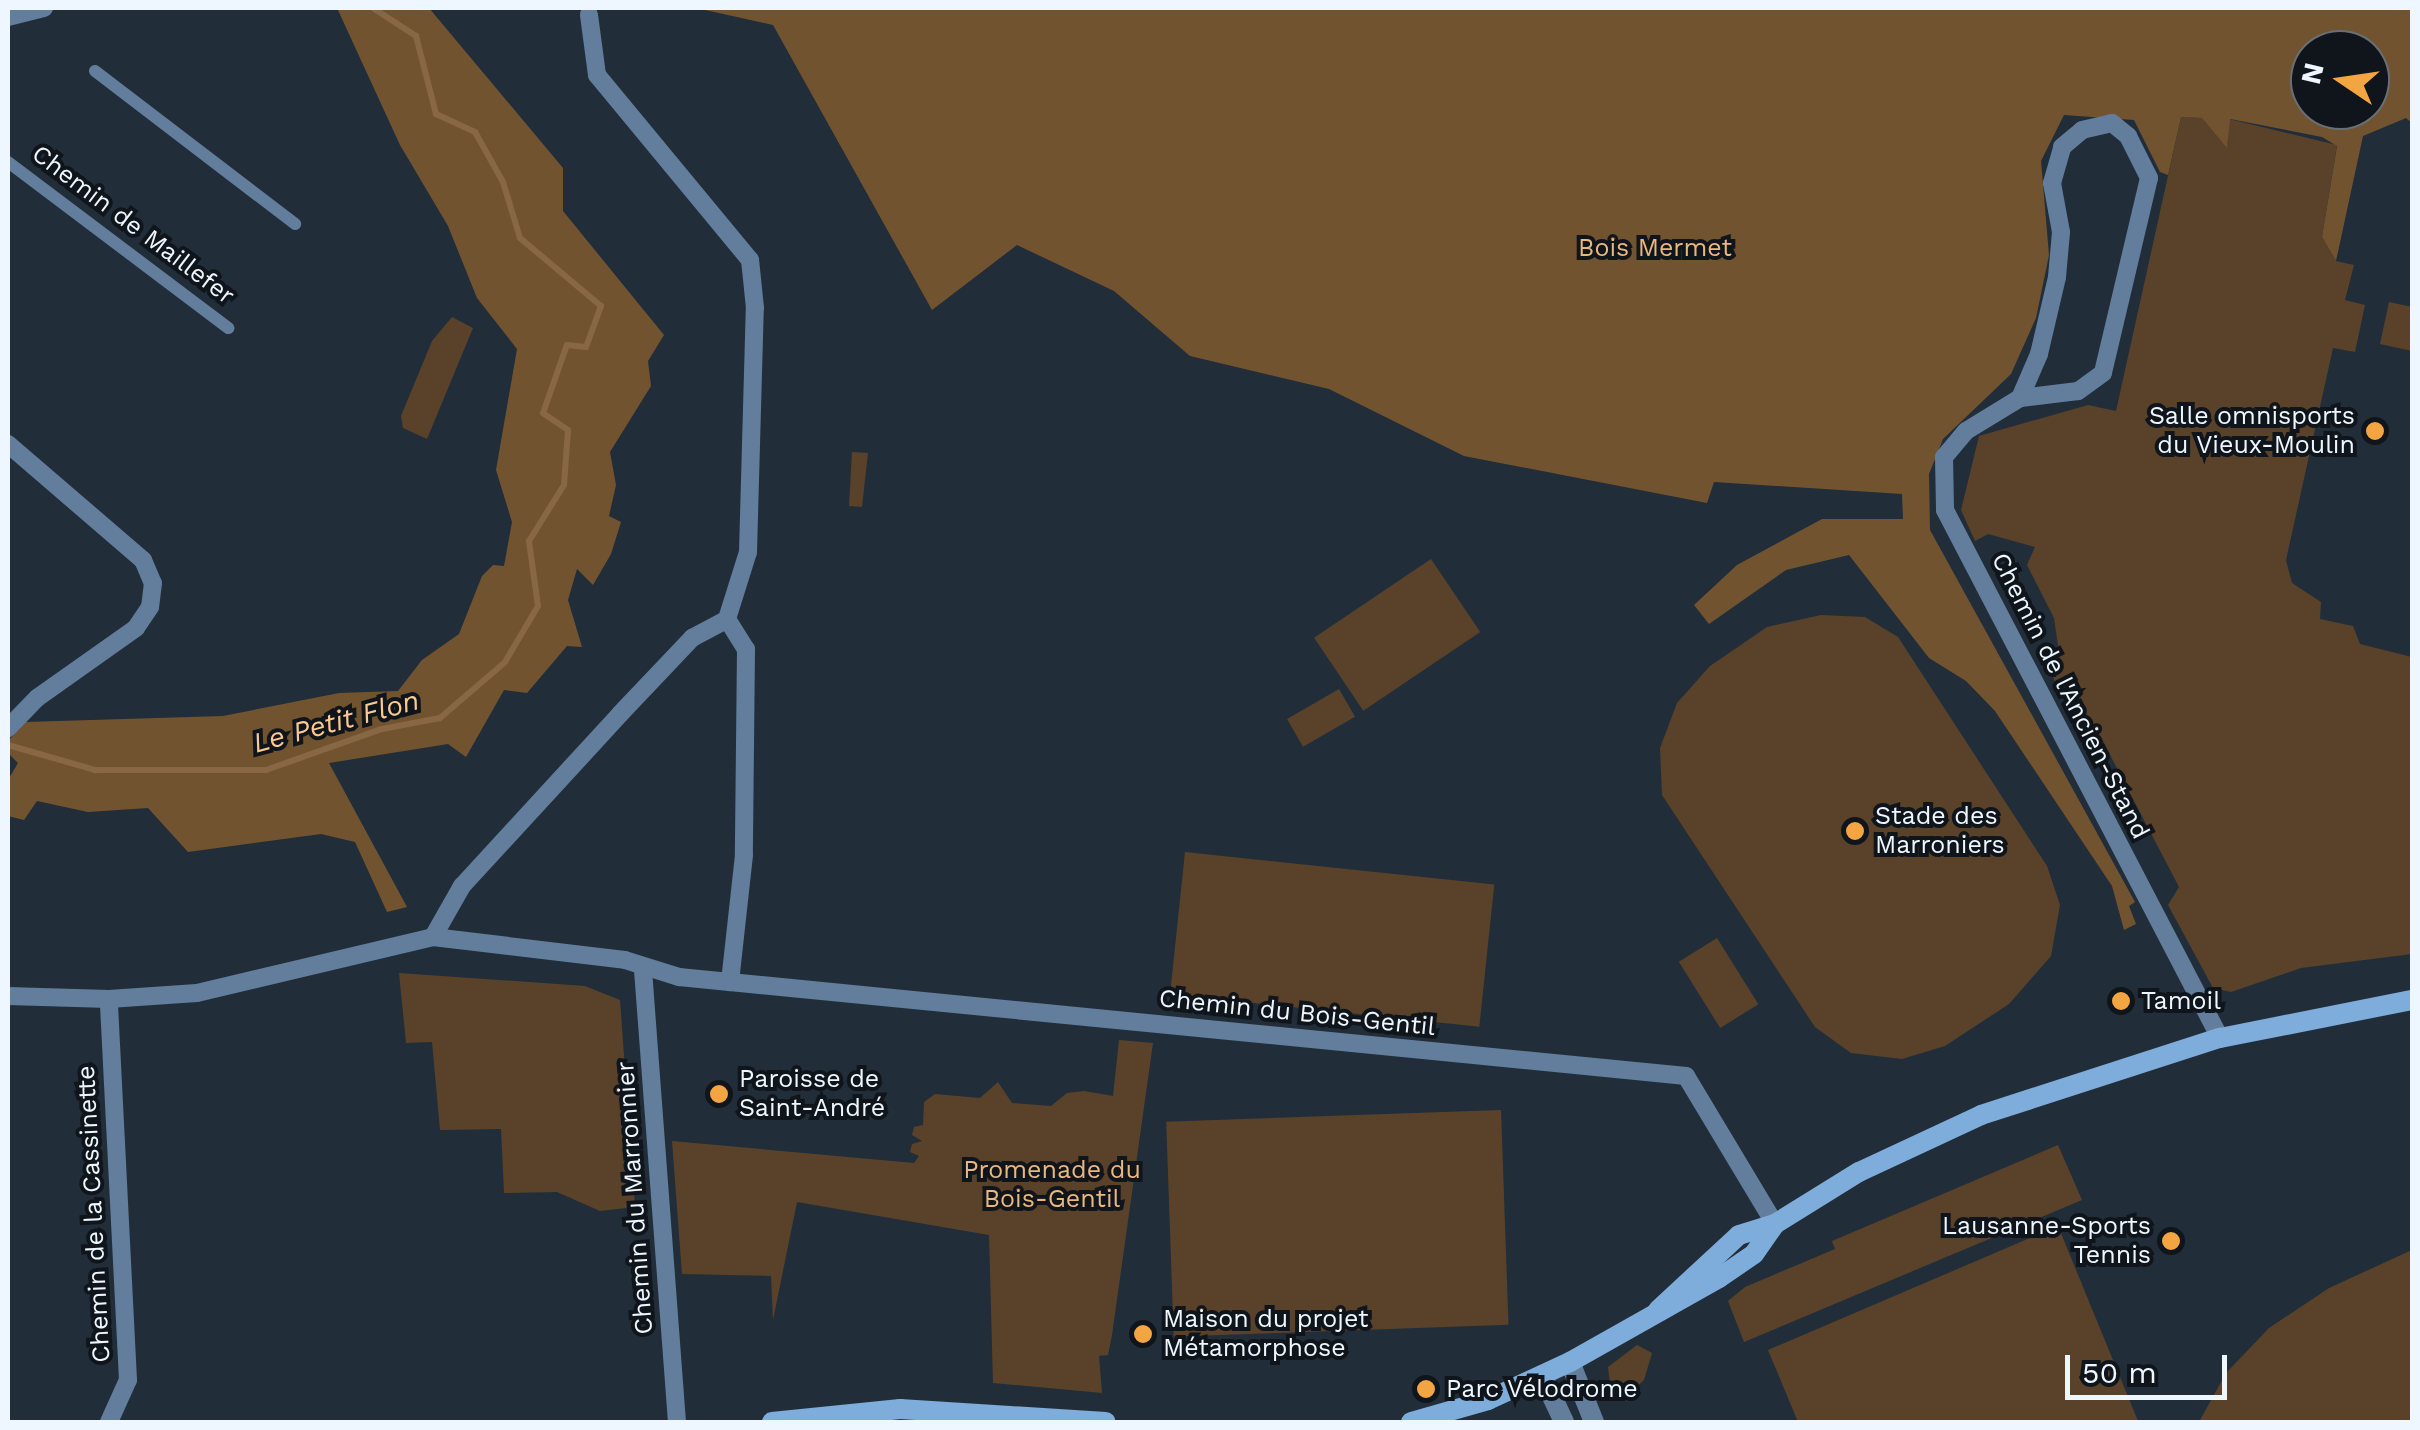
<!DOCTYPE html>
<meta charset="utf-8">
<style>
body{margin:0}
#map{position:relative;width:2420px;height:1430px;overflow:hidden;background:#212e3a;font-family:"Work Sans",sans-serif}
div>[style]{position:absolute}
.green>*{inset:0;background:#594229;transform-origin:0 0}
.forest>*{inset:0;background:#725330}
.stream>*{height:6px;margin:-3px;padding:0 3px;transform-origin:3px;border-radius:3px;background:#886844}
.pedestrian>*{height:12px;margin:-6px;padding:0 6px;transform-origin:6px;border-radius:6px;background:#627e9c}
.minor>*{height:18px;margin:-9px;padding:0 9px;transform-origin:9px;border-radius:9px;background:#627e9c}
.tertiary>*{height:20px;margin:-10px;padding:0 10px;transform-origin:10px;border-radius:10px;background:#627e9c}
.secondary>*{height:20px;margin:-10px;padding:0 10px;transform-origin:10px;border-radius:10px;background:#7eacdb}
.dots>*{width:28px;height:28px;translate:-50% -50%;box-sizing:border-box;border:5px solid #10151b;border-radius:50%}
span{translate:-50% -50%;white-space:nowrap;text-align:center;line-height:1.15;-webkit-text-stroke:8px #10151b;paint-order:stroke}
.street-label{font-size:25px;color:#eef6ff}
.park-label{font-size:25px;color:#eab77d}
.poi-label{font-size:25px;color:#eef6ff}
.right{translate:-100% -50%;text-align:right}
.left{translate:0 -50%;text-align:left}
.water-label{font-size:28px;color:#fdc98e;font-style:italic}
.frame{position:absolute;inset:0;border:10px solid #eef6ff;pointer-events:none}
.north{position:absolute;left:2290px;top:30px;width:100px;height:100px;box-sizing:border-box;background:#10151b;border:2px solid #696f76;border-radius:50%;rotate:283deg;font-size:28px;font-weight:700;line-height:40px;text-align:center;color:#eef6ff}
.north::after{content:'';display:block;margin:auto;width:35px;height:45px;background:#f2a541;clip-path:polygon(50% 0,100% 100%,50% 72%,0 100%)}
.scale{position:absolute;left:2065px;top:1355px;width:162px;height:45px;box-sizing:border-box;border:5px solid #eef6ff;border-top:0;padding-left:12px;font-size:30px;line-height:35px;white-space:nowrap;color:#eef6ff;-webkit-text-stroke:8px #10151b;paint-order:stroke}
</style>
<div id="map">
<div class="green">
<i style="clip-path:polygon(2181px 117px,2202px 118px,2227px 147px,2229px 119px,2337px 145px,2322px 237px,2336px 261px,2354px 265px,2345px 300px,2365px 305px,2355px 352px,2333px 348px,2286px 560px,2292px 583px,2321px 602px,2320px 619px,2353px 626px,2360px 644px,2412px 657px,2412px 954px,2301px 968px,2231px 992px,2213px 988px,2168px 905px,2179px 887px,2097px 730px,2078px 727px,2050px 671px,2058px 645px,2054px 618px,2027px 565px,2035px 547px,1988px 534px,1975px 541px,1961px 510px,1979px 436px,2088px 405px,2116px 411px)"></i>
<i style="clip-path:polygon(2389px 302px,2412px 307px,2412px 351px,2380px 344px)"></i>
<i style="clip-path:polygon(452px 317px,473px 328px,427px 439px,403px 428px,401px 416px,432px 341px)"></i>
<i style="clip-path:polygon(852px 452px,868px 453px,862px 507px,849px 506px)"></i>
<i style="left:1431px;top:559px;width:88px;height:141px;rotate:56deg"></i>
<i style="clip-path:polygon(1821px 615px,1865px 617px,1898px 637px,2047px 866px,2060px 905px,2051px 956px,2009px 1004px,1945px 1046px,1902px 1059px,1851px 1053px,1815px 1027px,1662px 795px,1660px 748px,1677px 703px,1710px 666px,1767px 627px)"></i>
<i style="left:1339px;top:689px;width:32px;height:60px;rotate:60deg"></i>
<i style="left:1185px;top:852px;width:311px;height:143px;rotate:6deg"></i>
<i style="left:1717px;top:938px;width:78px;height:45px;rotate:58deg"></i>
<i style="clip-path:polygon(399px 973px,585px 986px,620px 1000px,635px 1207px,600px 1211px,557px 1192px,504px 1193px,501px 1129px,440px 1130px,432px 1042px,406px 1043px)"></i>
<i style="clip-path:polygon(1119px 1040px,1153px 1043px,1112px 1335px,1108px 1355px,1099px 1356px,1102px 1393px,993px 1383px,989px 1235px,797px 1202px,773px 1320px,771px 1276px,682px 1274px,672px 1141px,914px 1163px,919px 1156px,910px 1152px,912px 1144px,922px 1141px,912px 1135px,914px 1127px,923px 1125px,924px 1102px,935px 1094px,980px 1098px,998px 1082px,1012px 1103px,1051px 1106px,1067px 1093px,1084px 1091px,1113px 1096px)"></i>
<i style="left:1501px;top:1110px;width:215px;height:335px;rotate:88deg"></i>
<i style="clip-path:polygon(2058px 1145px,2082px 1200px,1744px 1342px,1728px 1301px,1745px 1287px,1835px 1249px,1832px 1241px)"></i>
<i style="clip-path:polygon(2058px 1226px,2138px 1421px,1798px 1422px,1768px 1350px)"></i>
<i style="clip-path:polygon(2412px 1250px,2412px 1422px,2199px 1422px,2226px 1373px,2269px 1328px,2329px 1288px)"></i>
<i style="clip-path:polygon(1637px 1345px,1652px 1353px,1644px 1380px,1631px 1392px,1619px 1391px,1610px 1384px,1608px 1367px)"></i>
</div>
<div class="forest">
<i style="clip-path:polygon(337px 8px,429px 8px,563px 168px,563px 211px,664px 335px,648px 361px,651px 386px,610px 452px,616px 485px,609px 516px,621px 522px,611px 554px,593px 585px,577px 569px,568px 600px,582px 647px,567px 646px,527px 693px,504px 690px,466px 757px,448px 744px,329px 763px,407px 907px,387px 912px,355px 842px,321px 834px,188px 852px,148px 808px,88px 812px,37px 801px,24px 820px,8px 816px,8px 780px,18px 763px,8px 753px,8px 741px,26px 722px,223px 716px,339px 693px,398px 691px,422px 660px,459px 634px,482px 576px,493px 565px,504px 566px,512px 522px,496px 470px,517px 349px,477px 298px,448px 226px,400px 145px)"></i>
<i style="clip-path:polygon(evenodd,696px 8px,2412px 8px,2412px 123px,2406px 118px,2363px 136px,2336px 261px,2322px 237px,2337px 146px,2322px 137px,2230px 119px,2227px 148px,2202px 118px,2181px 117px,2168px 175px,2160px 172px,2134px 120px,2064px 115px,2041px 161px,2049px 255px,2036px 318px,2011px 374px,1943px 439px,1929px 474px,1930px 530px,2135px 902px,2129px 906px,2136px 924px,2124px 930px,2112px 886px,1995px 711px,1966px 681px,1929px 658px,1849px 555px,1786px 570px,1709px 624px,1694px 605px,1737px 565px,1822px 519px,1903px 519px,1902px 494px,1714px 482px,1707px 503px,1464px 456px,1329px 389px,1190px 356px,1114px 291px,1017px 245px,932px 310px,773px 25px,696px 8px,2310px 50px,2370px 50px,2370px 110px,2310px 110px,2310px 50px)"></i>
</div>
<div class="stream">
<i style="left:8px;top:745px;width:91px;rotate:16deg"></i>
<i style="left:95px;top:770px;width:171px"></i>
<i style="left:266px;top:770px;width:123px;rotate:-19.5deg"></i>
<i style="left:382px;top:729px;width:59px;rotate:-10.7deg"></i>
<i style="left:440px;top:718px;width:86px;rotate:-40.7deg"></i>
<i style="left:505px;top:662px;width:65px;rotate:-59.5deg"></i>
<i style="left:538px;top:606px;width:66px;rotate:-97.9deg"></i>
<i style="left:529px;top:541px;width:66px;rotate:-58deg"></i>
<i style="left:564px;top:485px;width:55px;rotate:-85.8deg"></i>
<i style="left:568px;top:430px;width:30px;rotate:-146deg"></i>
<i style="left:543px;top:413px;width:72px;rotate:-70.6deg"></i>
<i style="left:567px;top:345px;width:19px;rotate:6deg"></i>
<i style="left:586px;top:347px;width:44px;rotate:-69.9deg"></i>
<i style="left:601px;top:306px;width:106px;rotate:-140deg"></i>
<i style="left:520px;top:238px;width:59px;rotate:-106.9deg"></i>
<i style="left:503px;top:182px;width:57px;rotate:-119.2deg"></i>
<i style="left:475px;top:132px;width:43px;rotate:-155.2deg"></i>
<i style="left:436px;top:114px;width:81px;rotate:-104.4deg"></i>
<i style="left:416px;top:36px;width:51px;rotate:-146.9deg"></i>
</div>
<div class="pedestrian">
<i style="left:95px;top:71px;width:252px;rotate:37.4deg"></i>
<i style="left:8px;top:162px;width:276px;rotate:37deg"></i>
</div>
<div class="minor">
<i style="left:8px;top:17px;width:37px;rotate:-14deg"></i>
<i style="left:2020px;top:398px;width:48px;rotate:-66.6deg"></i>
<i style="left:2039px;top:354px;width:79px;rotate:-76.8deg"></i>
<i style="left:2057px;top:277px;width:45px;rotate:-84.9deg"></i>
<i style="left:2061px;top:232px;width:50px;rotate:-100.4deg"></i>
<i style="left:2052px;top:183px;width:37px;rotate:-74deg"></i>
<i style="left:2062px;top:147px;width:26px;rotate:-40deg"></i>
<i style="left:2082px;top:130px;width:31px;rotate:-13deg"></i>
<i style="left:2112px;top:123px;width:21px;rotate:39deg"></i>
<i style="left:2128px;top:136px;width:47px;rotate:63.4deg"></i>
<i style="left:2149px;top:178px;width:200px;rotate:103.3deg"></i>
<i style="left:2103px;top:373px;width:31px;rotate:144deg"></i>
<i style="left:2078px;top:391px;width:58px;rotate:173.1deg"></i>
<i style="left:2020px;top:398px;width:63px;rotate:148.6deg"></i>
<i style="left:1966px;top:431px;width:34px;rotate:130deg"></i>
<i style="left:1944px;top:457px;width:53px;rotate:88.9deg"></i>
<i style="left:1945px;top:510px;width:595px;rotate:62.49deg"></i>
<i style="left:8px;top:444px;width:178px;rotate:40.7deg"></i>
<i style="left:143px;top:560px;width:25px;rotate:67deg"></i>
<i style="left:153px;top:583px;width:24px;rotate:97deg"></i>
<i style="left:150px;top:607px;width:25px;rotate:124deg"></i>
<i style="left:136px;top:628px;width:121px;rotate:144.7deg"></i>
<i style="left:37px;top:698px;width:42px;rotate:134deg"></i>
<i style="left:727px;top:619px;width:36px;rotate:58deg"></i>
<i style="left:746px;top:649px;width:206px;rotate:90.6deg"></i>
<i style="left:744px;top:855px;width:128px;rotate:96.3deg"></i>
<i style="left:433px;top:937px;width:59px;rotate:-60.4deg"></i>
<i style="left:462px;top:886px;width:234px;rotate:-47.4deg"></i>
<i style="left:620px;top:714px;width:105px;rotate:-46.5deg"></i>
<i style="left:692px;top:638px;width:40px;rotate:-28deg"></i>
<i style="left:727px;top:619px;width:70px;rotate:-72.6deg"></i>
<i style="left:748px;top:552px;width:244px;rotate:-88.4deg"></i>
<i style="left:755px;top:308px;width:48px;rotate:-95.9deg"></i>
<i style="left:750px;top:260px;width:240px;rotate:-129.6deg"></i>
<i style="left:597px;top:75px;width:61px;rotate:-97.6deg"></i>
<i style="left:643px;top:970px;width:453px;rotate:85.7deg"></i>
<i style="left:8px;top:996px;width:101px;rotate:1.7deg"></i>
<i style="left:109px;top:999px;width:88px;rotate:-3.9deg"></i>
<i style="left:197px;top:993px;width:243px;rotate:-13.3deg"></i>
<i style="left:433px;top:937px;width:193px;rotate:6.8deg"></i>
<i style="left:625px;top:960px;width:57px;rotate:17.5deg"></i>
<i style="left:679px;top:977px;width:1012px;rotate:5.61deg"></i>
<i style="left:1686px;top:1076px;width:173px;rotate:59deg"></i>
<i style="left:109px;top:1422px;width:46px;rotate:-65.7deg"></i>
<i style="left:128px;top:1380px;width:381px;rotate:-92.9deg"></i>
</div>
<div class="tertiary">
<i style="left:1570px;top:1362px;width:65px;rotate:68.2deg"></i>
<i style="left:1542px;top:1375px;width:52px;rotate:64.9deg"></i>
</div>
<div class="secondary">
<i style="left:1658px;top:1310px;width:110px;rotate:-42.8deg"></i>
<i style="left:1739px;top:1235px;width:38px;rotate:-17deg"></i>
<i style="left:1775px;top:1224px;width:99px;rotate:-31.8deg"></i>
<i style="left:1859px;top:1172px;width:135px;rotate:-25deg"></i>
<i style="left:1981px;top:1115px;width:251px;rotate:-17.9deg"></i>
<i style="left:2220px;top:1038px;width:196px;rotate:-11.2deg"></i>
<i style="left:772px;top:1422px;width:129px;rotate:-5.8deg"></i>
<i style="left:900px;top:1409px;width:206px;rotate:3.6deg"></i>
<i style="left:1411px;top:1422px;width:80px;rotate:-15.9deg"></i>
<i style="left:1488px;top:1400px;width:90px;rotate:-24.9deg"></i>
<i style="left:1570px;top:1362px;width:171px;rotate:-29.4deg"></i>
<i style="left:1719px;top:1278px;width:42px;rotate:-34.4deg"></i>
<i style="left:1754px;top:1254px;width:37px;rotate:-55deg"></i>
</div>
<div class="dots">
<i style="left:2375px;top:431px;background:#f2a541"></i>
<i style="left:1855px;top:831px;background:#f2a541"></i>
<i style="left:2121px;top:1001px;background:#f2a541"></i>
<i style="left:719px;top:1094px;background:#f2a541"></i>
<i style="left:2171px;top:1241px;background:#f2a541"></i>
<i style="left:1143px;top:1334px;background:#f2a541"></i>
<i style="left:1426px;top:1389px;background:#f2a541"></i>
</div>
<div class="street-label">
<span style="left:133px;top:225px;rotate:37deg">Chemin de Maillefer</span>
<span style="left:2070px;top:696px;rotate:63deg">Chemin de l'Ancien-Stand</span>
<span style="left:1297px;top:1013px;rotate:6deg">Chemin du Bois-Gentil</span>
<span style="left:635px;top:1198px;rotate:-94deg">Chemin du Marronnier</span>
<span style="left:94px;top:1214px;rotate:-93deg">Chemin de la Cassinette</span>
</div>
<div class="park-label">
<span style="left:1655px;top:248px">Bois Mermet</span>
<span style="left:1052px;top:1185px">Promenade du<br>Bois-Gentil</span>
</div>
<div class="poi-label">
<span class="right" style="left:2355px;top:431px">Salle omnisports<br>du Vieux-Moulin</span>
<span class="left" style="left:1875px;top:831px">Stade des<br>Marroniers</span>
<span class="left" style="left:2141px;top:1001px">Tamoil</span>
<span class="left" style="left:739px;top:1094px">Paroisse de<br>Saint-André</span>
<span class="right" style="left:2151px;top:1241px">Lausanne-Sports<br>Tennis</span>
<span class="left" style="left:1163px;top:1334px">Maison du projet<br>Métamorphose</span>
<span class="left" style="left:1446px;top:1389px">Parc Vélodrome</span>
</div>
<div class="water-label">
<span style="left:336px;top:722px;rotate:-15deg">Le Petit Flon</span>
</div>
<div class="frame"></div>
<div class="north">N</div>
<div class="scale">50 m</div>
</div>
